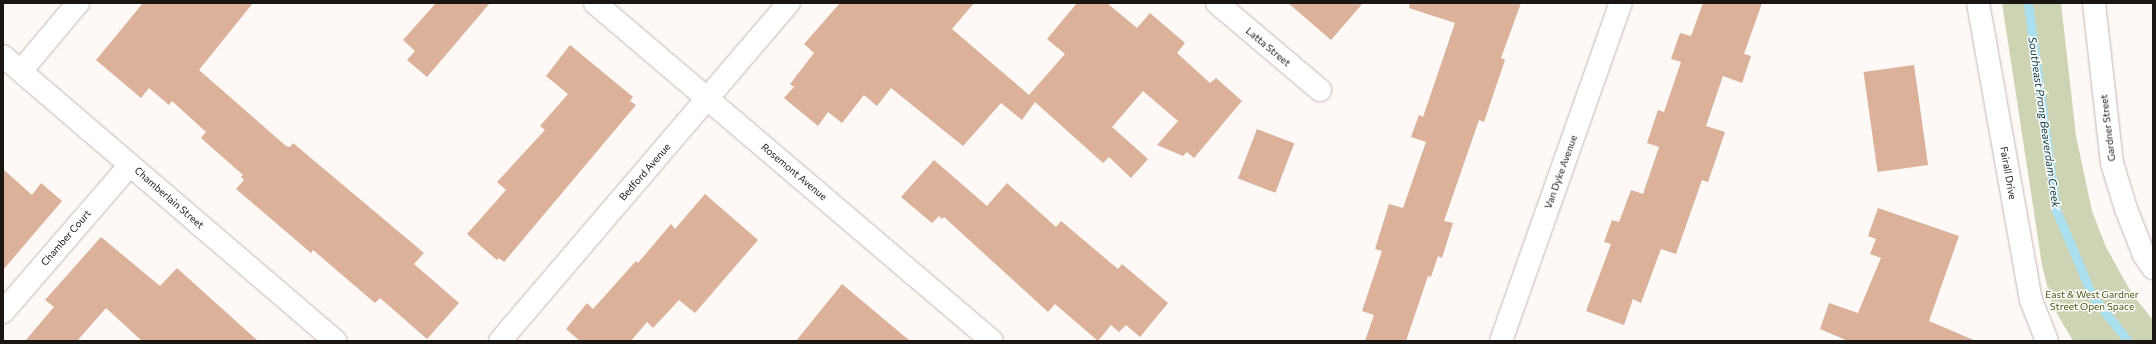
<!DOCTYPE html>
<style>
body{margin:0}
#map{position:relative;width:2156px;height:344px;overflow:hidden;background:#fef9f7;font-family:Commissioner,sans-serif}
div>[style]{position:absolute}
.green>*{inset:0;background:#cdd3b3}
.stream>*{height:9px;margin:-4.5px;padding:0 4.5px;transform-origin:4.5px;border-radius:4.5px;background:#a9dfef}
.building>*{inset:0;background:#dbb199;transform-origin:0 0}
.roads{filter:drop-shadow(0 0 1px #c2b8b3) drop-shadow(0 0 1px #c2b8b3)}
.minor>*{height:22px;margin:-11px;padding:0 11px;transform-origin:11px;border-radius:11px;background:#fff}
.tertiary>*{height:22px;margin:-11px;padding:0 11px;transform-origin:11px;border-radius:11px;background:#fff}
span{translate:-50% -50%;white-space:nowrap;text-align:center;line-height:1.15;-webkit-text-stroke:3px #fff;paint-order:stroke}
.street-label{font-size:10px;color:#191614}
.park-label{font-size:10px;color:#505611}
.water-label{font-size:11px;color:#023641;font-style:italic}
.frame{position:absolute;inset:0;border:4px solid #191614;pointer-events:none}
</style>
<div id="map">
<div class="green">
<i style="clip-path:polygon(2002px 3px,2061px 3px,2076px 136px,2092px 211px,2106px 247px,2132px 294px,2153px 320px,2153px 341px,2073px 341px,2052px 305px,2042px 265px)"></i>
</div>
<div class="stream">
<i style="left:2028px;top:3px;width:209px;rotate:82.3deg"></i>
<i style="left:2056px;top:210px;width:95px;rotate:67deg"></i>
<i style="left:2093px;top:297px;width:56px;rotate:51.5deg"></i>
</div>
<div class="building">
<i style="clip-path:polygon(143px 3px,253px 3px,199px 70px,286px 146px,290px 147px,293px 143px,424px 253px,414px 264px,459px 303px,427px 339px,380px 298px,375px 303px,313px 250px,311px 253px,236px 189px,244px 180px,241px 177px,243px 175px,201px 138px,206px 132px,172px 101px,169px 105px,149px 88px,141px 98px,96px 60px)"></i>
<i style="clip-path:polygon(436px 3px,490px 3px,427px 77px,407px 60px,415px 51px,403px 40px)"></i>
<i style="clip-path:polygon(840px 3px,974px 3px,952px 29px,1029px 95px,1065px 54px,1047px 39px,1077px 3px,1107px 3px,1137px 28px,1150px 13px,1185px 43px,1177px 53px,1210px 83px,1216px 78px,1242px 101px,1194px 158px,1187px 152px,1183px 156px,1157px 145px,1178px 121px,1143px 91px,1112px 127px,1148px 159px,1131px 178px,1109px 157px,1103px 163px,1035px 102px,1022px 120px,1001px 103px,963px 146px,891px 88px,877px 106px,864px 95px,842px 123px,828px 112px,818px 126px,784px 98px,794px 87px,790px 84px,814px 53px,804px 44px)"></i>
<i style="clip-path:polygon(1288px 3px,1363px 3px,1331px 40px)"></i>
<i style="clip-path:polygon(1410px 3px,1521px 3px,1501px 58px,1505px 60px,1484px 122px,1479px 120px,1444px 221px,1453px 223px,1442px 258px,1438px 256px,1431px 277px,1428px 276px,1406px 341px,1365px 341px,1374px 315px,1362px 311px,1382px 251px,1375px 249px,1389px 204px,1403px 208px,1426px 142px,1411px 137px,1419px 115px,1423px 117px,1455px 23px,1409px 8px)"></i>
<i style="clip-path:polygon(1703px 3px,1762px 3px,1744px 54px,1751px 56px,1742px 83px,1723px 76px,1706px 126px,1725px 132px,1708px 182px,1702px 180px,1676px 254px,1661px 249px,1641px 303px,1633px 299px,1624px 325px,1586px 311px,1611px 244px,1604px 242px,1612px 220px,1619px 222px,1631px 190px,1643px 194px,1659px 147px,1647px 143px,1658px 110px,1664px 112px,1681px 62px,1671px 59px,1680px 33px,1691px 36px)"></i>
<i style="clip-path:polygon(570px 45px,633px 97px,630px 101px,636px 105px,504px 262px,499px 258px,497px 260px,467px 234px,506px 190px,497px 182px,545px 130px,540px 126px,568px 94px,546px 76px)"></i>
<i style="left:1914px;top:65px;width:101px;height:51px;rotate:82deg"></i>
<i style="left:1257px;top:129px;width:40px;height:53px;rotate:21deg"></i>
<i style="clip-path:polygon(934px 160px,987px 206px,1007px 183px,1056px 227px,1061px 221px,1118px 269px,1122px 264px,1168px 303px,1140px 337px,1126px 325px,1119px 332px,1111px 325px,1098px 341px,1055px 304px,1048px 312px,944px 217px,942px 219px,939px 216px,932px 223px,901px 197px)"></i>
<i style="clip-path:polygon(3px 169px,32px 195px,41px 183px,62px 201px,3px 270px)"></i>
<i style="clip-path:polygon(705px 194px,758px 240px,695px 313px,679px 300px,653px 328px,647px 322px,631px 341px,580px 341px,566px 329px,587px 303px,593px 309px,636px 261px,638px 263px,671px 224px,675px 229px)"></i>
<i style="clip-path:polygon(1878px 208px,1959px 236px,1929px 321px,1976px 341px,1848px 341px,1820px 329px,1829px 303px,1858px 313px,1881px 258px,1870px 254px,1876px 239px,1868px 236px)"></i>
<i style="clip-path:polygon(101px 237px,160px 286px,177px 268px,258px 341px,142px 341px,106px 308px,77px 341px,25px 341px,54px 307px,45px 300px)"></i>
<i style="clip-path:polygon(842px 284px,910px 341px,796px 341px)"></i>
</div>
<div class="roads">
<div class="minor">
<i style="left:595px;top:3px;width:521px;rotate:40.41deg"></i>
<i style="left:1217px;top:3px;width:135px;rotate:40.2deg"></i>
<i style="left:1978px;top:3px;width:302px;rotate:79.9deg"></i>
<i style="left:2031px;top:300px;width:44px;rotate:68.7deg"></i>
<i style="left:3px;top:56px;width:438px;rotate:40.6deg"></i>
<i style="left:21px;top:71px;width:89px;rotate:-50deg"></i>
<i style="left:3px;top:312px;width:194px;rotate:-49.2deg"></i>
<i style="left:500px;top:341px;width:445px;rotate:-49.5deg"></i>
<i style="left:1501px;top:341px;width:359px;rotate:-70.5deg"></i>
</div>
<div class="tertiary">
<i style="left:2094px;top:3px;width:161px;rotate:83.6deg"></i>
<i style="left:2112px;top:163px;width:48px;rotate:73.1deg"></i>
<i style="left:2126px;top:209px;width:49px;rotate:68.6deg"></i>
<i style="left:2144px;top:255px;width:16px;rotate:55deg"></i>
</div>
</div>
<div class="street-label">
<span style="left:1268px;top:47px;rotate:40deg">Latta Street</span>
<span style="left:2108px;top:128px;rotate:-97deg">Gardner Street</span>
<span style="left:645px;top:172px;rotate:-49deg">Bedford Avenue</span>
<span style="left:794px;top:172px;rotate:40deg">Rosemont Avenue</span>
<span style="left:1561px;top:172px;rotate:-70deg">Van Dyke Avenue</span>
<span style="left:2008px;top:173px;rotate:80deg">Fairall Drive</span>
<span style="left:169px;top:198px;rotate:41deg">Chamberlain Street</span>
<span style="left:66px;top:238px;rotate:-49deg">Chamber Court</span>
</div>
<div class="park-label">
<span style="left:2092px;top:300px">East &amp; West Gardner<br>Street Open Space</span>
</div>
<div class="water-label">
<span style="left:2044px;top:122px;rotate:82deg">Southeast Prong Beaverdam Creek</span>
</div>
<div class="frame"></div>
</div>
